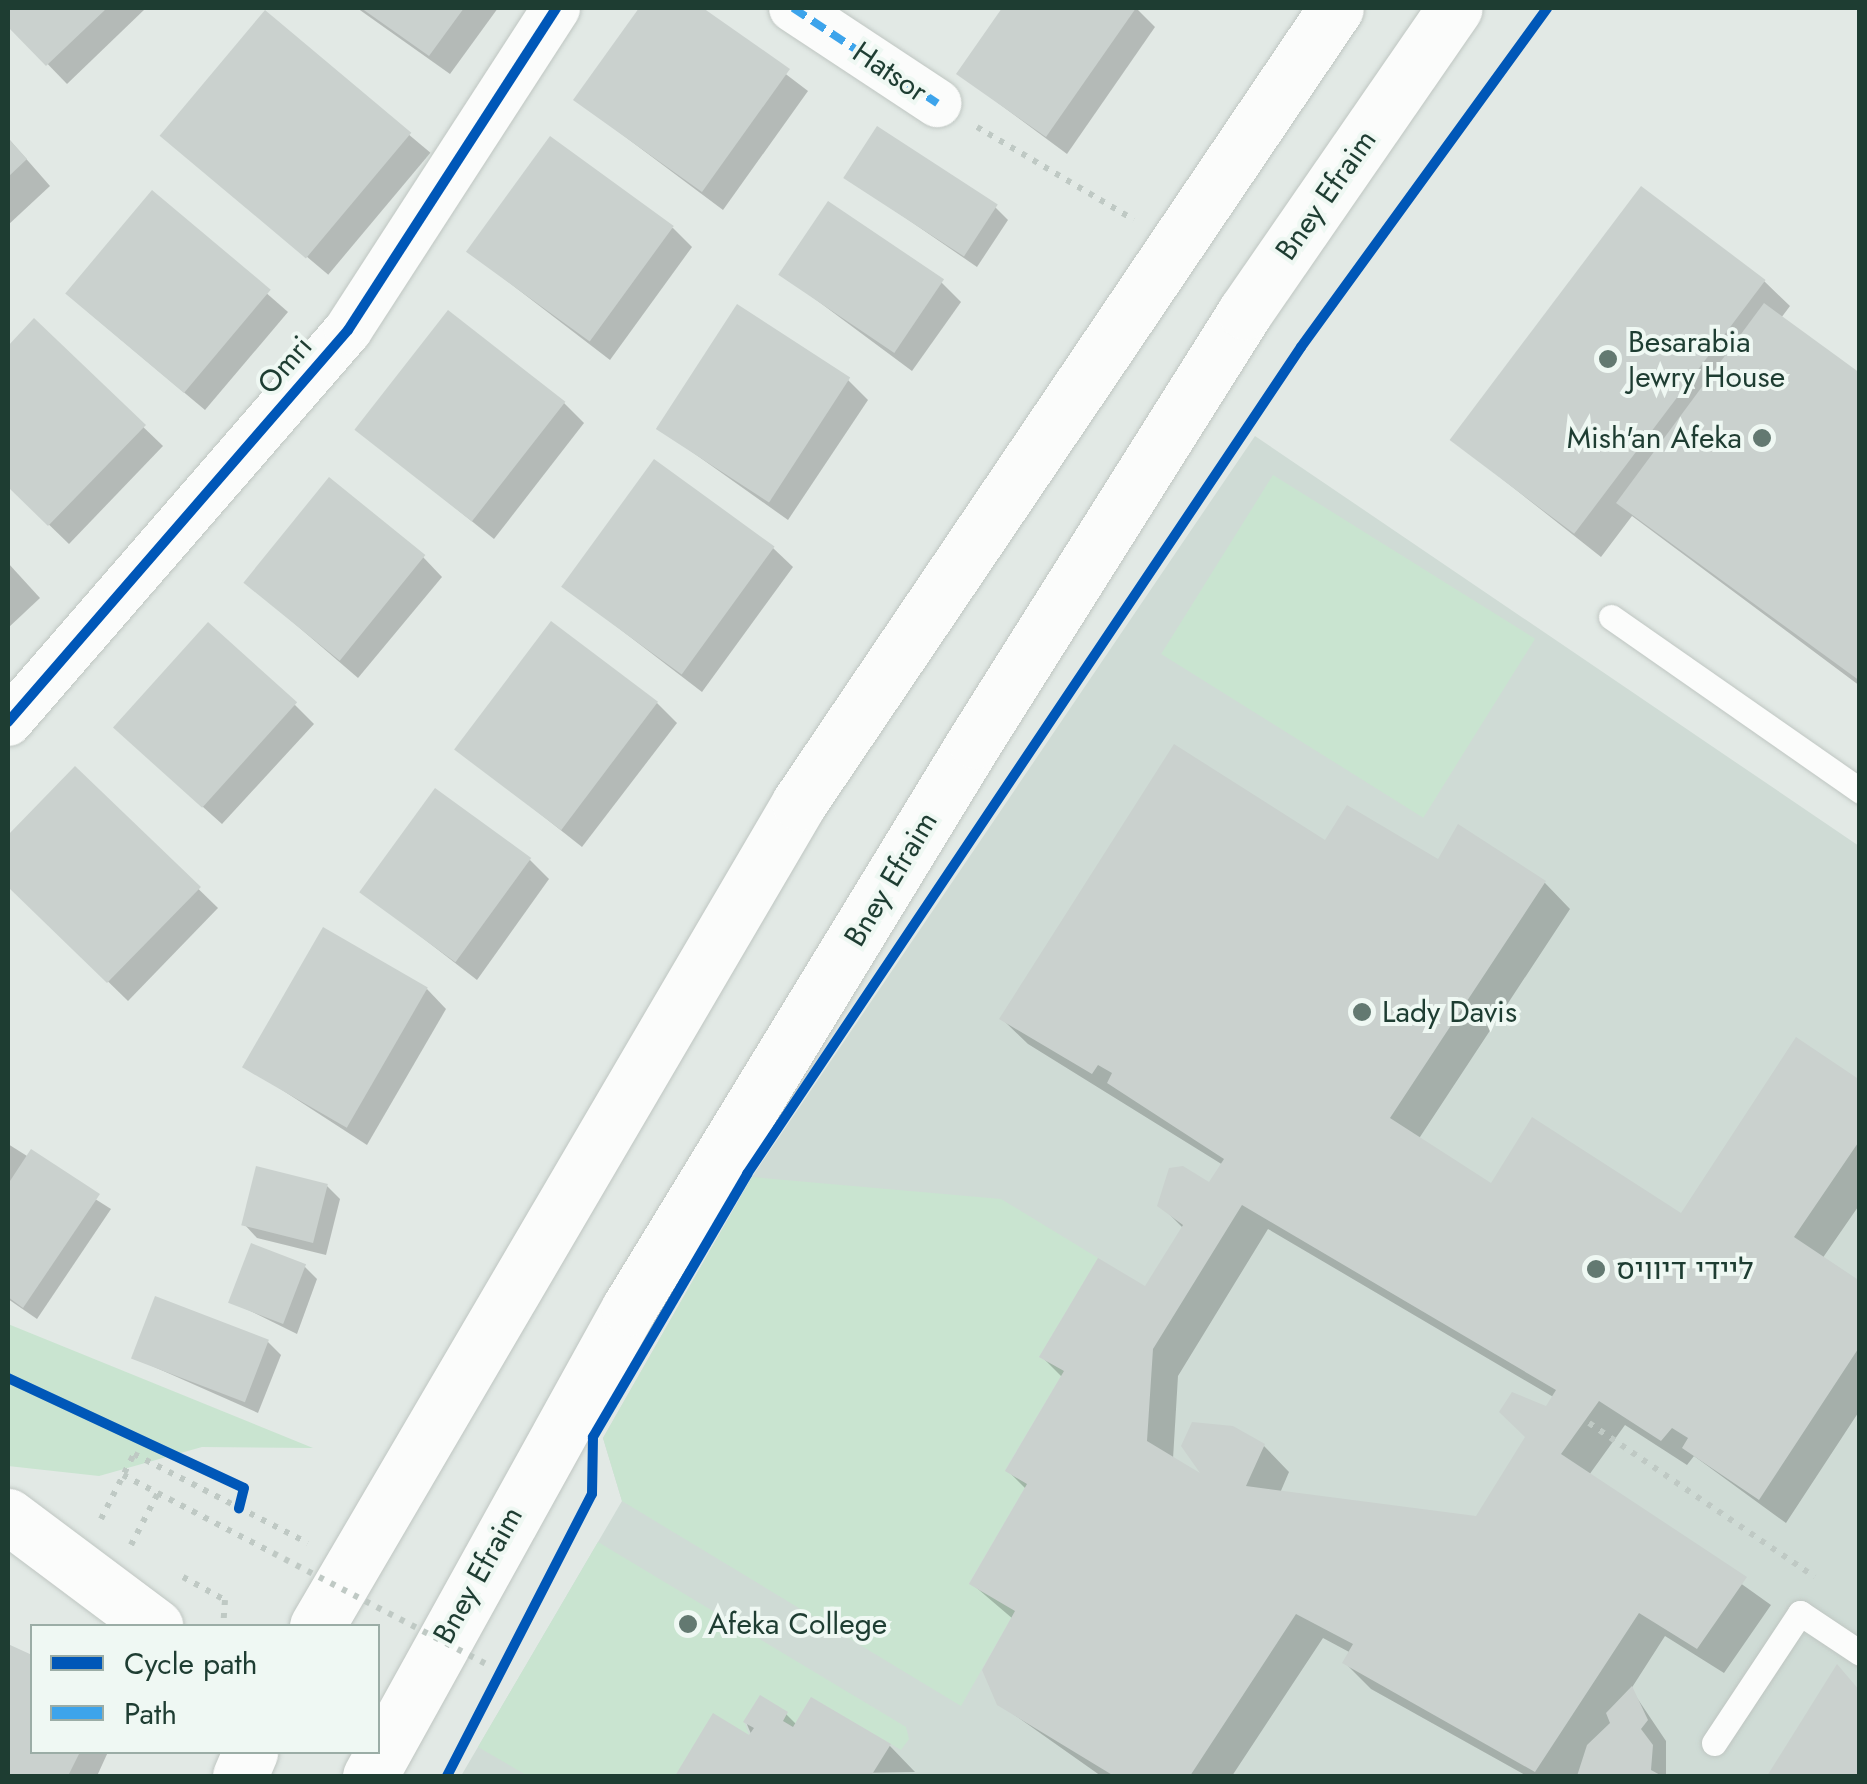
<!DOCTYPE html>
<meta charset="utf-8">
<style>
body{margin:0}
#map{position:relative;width:1867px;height:1784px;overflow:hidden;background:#e2e9e5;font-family:Jost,Heebo,sans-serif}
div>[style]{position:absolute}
.built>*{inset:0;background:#cfdbd5}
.green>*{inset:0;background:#c9e4d0;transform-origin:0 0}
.shadow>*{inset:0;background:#0003;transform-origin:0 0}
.building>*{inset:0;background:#cad1ce;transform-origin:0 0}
.path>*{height:6px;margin-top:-3px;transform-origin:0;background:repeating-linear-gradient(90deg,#bfc9c4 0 5px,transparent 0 13px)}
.roads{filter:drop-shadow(0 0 2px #bfc6c2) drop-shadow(0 0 2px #bfc6c2)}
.service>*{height:25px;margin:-12.5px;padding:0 12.5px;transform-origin:12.5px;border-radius:12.5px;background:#fbfcfb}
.minor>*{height:48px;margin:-24px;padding:0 24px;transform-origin:24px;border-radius:24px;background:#fbfcfb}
.tertiary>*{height:55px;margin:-27.5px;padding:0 27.5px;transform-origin:27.5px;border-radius:27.5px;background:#fbfcfb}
.secondary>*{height:55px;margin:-27.5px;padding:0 27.5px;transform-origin:27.5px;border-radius:27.5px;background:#fbfcfb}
.path-bridge>*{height:6px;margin-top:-3px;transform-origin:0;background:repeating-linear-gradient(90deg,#bfc9c4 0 5px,transparent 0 13px)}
.quiet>*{height:8px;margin-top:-4px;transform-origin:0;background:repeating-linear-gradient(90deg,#3da4eb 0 15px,transparent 0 23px)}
.cycleway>*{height:10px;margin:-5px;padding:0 5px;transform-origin:5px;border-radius:5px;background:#0057b8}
.dots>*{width:28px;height:28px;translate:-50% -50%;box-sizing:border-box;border:5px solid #eff8f3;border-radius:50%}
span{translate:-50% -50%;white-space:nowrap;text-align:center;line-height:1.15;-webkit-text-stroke:8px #eff8f3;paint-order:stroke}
.street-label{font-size:30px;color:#1e3d32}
.poi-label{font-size:30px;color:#1e3d32}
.left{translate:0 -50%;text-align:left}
.right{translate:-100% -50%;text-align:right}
.frame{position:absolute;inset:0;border:10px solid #1e3d32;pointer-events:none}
.legend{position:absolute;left:30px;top:1624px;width:350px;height:130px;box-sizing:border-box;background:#eff8f3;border:2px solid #9bada6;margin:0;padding:12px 18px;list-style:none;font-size:30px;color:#1e3d32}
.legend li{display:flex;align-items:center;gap:20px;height:50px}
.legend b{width:50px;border:2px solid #9bada6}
</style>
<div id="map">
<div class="built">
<i style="clip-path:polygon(1255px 436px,1859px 846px,1859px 1776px,461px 1776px,622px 1501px,603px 1438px,752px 1177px)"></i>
</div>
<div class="green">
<i style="left:1273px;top:475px;width:309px;height:211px;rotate:32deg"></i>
<i style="clip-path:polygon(752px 1177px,1001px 1199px,1098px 1258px,1039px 1357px,1064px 1371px,1005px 1470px,1027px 1484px,969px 1583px,1015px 1611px,961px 1706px,622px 1501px,603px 1438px)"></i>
<i style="clip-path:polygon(8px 1324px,313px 1448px,202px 1447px,99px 1476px,8px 1466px)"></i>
<i style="clip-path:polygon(598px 1542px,906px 1727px,909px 1739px,901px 1750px,811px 1697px,793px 1727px,783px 1721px,787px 1712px,760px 1695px,744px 1721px,749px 1735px,713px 1714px,675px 1776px,528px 1776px,478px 1747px)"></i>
</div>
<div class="shadow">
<i style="clip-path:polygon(8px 8px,146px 8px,67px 84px,8px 23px)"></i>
<i style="clip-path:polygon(357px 8px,498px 8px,450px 74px)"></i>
<i style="clip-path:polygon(642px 8px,699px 8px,808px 91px,723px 210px,576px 100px)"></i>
<i style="clip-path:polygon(1006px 8px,1136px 8px,1155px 27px,1067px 154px,959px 74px)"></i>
<i style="left:265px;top:14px;width:216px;height:159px;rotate:40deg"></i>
<i style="clip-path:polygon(8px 138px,50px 186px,8px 225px)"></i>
<i style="clip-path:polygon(846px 177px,995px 207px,1008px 220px,977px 267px)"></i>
<i style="clip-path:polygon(152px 193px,288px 312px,205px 410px,87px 311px)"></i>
<i style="clip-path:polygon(673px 228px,692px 247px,610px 360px,468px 251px)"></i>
<i style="clip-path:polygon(780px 273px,941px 282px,961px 302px,912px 371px)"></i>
<i style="clip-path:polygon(1764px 281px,1790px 306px,1781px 318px,1860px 376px,1860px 686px,1632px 516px,1601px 557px,1453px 440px)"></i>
<i style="clip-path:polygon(34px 322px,163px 446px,69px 544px,8px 485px,8px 349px)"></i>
<i style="clip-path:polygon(848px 380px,868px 400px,788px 520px,657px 427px)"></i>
<i style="clip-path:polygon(564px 403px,584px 423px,494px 539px,358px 430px)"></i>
<i style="clip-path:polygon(773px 548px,793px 567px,702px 692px,565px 587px)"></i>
<i style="clip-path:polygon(423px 557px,442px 577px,358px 678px,246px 582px)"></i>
<i style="clip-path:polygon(8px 563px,40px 598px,8px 628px)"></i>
<i style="clip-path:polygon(657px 703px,677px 723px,582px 847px,458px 749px)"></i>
<i style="clip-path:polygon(295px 705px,314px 724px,222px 824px,135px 746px)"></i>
<i style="clip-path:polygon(75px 769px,218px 908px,128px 1001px,8px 884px,8px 838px)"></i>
<i style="clip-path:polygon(evenodd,1326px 843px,1545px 883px,1570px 909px,1418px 1140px,1491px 1187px,1681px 1217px,1860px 1083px,1860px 1204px,1822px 1259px,1860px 1284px,1860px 1410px,1786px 1523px,1694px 1456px,1687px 1465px,1625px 1425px,1589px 1475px,1771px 1605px,1724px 1673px,1665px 1636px,1631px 1689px,1666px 1741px,1666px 1776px,1527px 1776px,1371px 1689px,1345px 1663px,1351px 1653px,1323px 1638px,1232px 1776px,1101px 1776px,999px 1704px,1013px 1619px,972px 1584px,1027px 1490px,1008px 1471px,1063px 1378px,1042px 1357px,1146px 1289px,1184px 1229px,1160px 1205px,1209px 1186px,1223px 1165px,1028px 1044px,1002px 1019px,1326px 843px,1268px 1229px,1555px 1398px,1478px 1518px,1280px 1493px,1289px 1472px,1264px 1446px,1209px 1481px,1173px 1459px,1178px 1376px,1268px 1229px)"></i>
<i style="clip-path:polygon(530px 860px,549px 879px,477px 980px,362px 891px)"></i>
<i style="clip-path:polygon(427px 989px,446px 1009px,367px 1145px,245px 1066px)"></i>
<i style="clip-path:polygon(8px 1144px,111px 1209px,37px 1319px,8px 1299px)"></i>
<i style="clip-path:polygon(327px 1186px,340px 1199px,326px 1255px,257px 1238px,244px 1224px)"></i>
<i style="clip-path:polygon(304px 1266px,317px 1279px,297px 1334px,232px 1302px)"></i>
<i style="clip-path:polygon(268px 1342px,281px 1355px,258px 1413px,134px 1358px)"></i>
<i style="clip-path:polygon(8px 1646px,32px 1658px,32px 1752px,108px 1752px,97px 1776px,8px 1776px)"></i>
<i style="clip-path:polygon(786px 1714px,797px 1725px,890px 1746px,915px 1772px,678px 1776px,714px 1717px,754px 1741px,746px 1722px)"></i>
</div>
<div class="building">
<i style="clip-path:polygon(8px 8px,107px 8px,46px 66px,8px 27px)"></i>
<i style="clip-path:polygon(361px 8px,464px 8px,429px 56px)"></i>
<i style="clip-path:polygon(639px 8px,703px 8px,790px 69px,702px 192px,573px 100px)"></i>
<i style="clip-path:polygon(1002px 8px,1136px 8px,1046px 137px,956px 74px)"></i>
<i style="left:265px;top:10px;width:191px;height:164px;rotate:40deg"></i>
<i style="left:877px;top:126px;width:144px;height:62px;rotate:33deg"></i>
<i style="left:550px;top:136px;width:153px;height:143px;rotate:36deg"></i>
<i style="clip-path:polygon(8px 138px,27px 159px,8px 177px)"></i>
<i style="left:1641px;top:186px;width:156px;height:318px;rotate:37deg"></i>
<i style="left:152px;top:190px;width:155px;height:135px;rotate:40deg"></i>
<i style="left:828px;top:201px;width:140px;height:89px;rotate:34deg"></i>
<i style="clip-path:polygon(1764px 303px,1860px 373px,1860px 681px,1616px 503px)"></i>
<i style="left:737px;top:304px;width:135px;height:149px;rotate:33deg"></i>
<i style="left:448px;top:310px;width:149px;height:152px;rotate:38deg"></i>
<i style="clip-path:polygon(34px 318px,146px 425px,48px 526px,8px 487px,8px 346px)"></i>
<i style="left:654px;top:459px;width:149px;height:158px;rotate:36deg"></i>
<i style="left:329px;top:477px;width:124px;height:136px;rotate:39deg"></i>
<i style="left:551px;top:621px;width:134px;height:161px;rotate:37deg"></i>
<i style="left:208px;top:622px;width:120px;height:142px;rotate:42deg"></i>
<i style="clip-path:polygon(evenodd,1174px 744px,1325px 840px,1347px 805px,1438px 859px,1458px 824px,1546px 881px,1390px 1118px,1491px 1183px,1532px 1117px,1681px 1213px,1796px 1037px,1860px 1080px,1860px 1140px,1794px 1237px,1860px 1281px,1860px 1346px,1759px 1500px,1682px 1448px,1688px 1438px,1672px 1428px,1661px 1441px,1599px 1401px,1561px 1454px,1747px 1577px,1697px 1649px,1639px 1613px,1535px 1772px,1342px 1663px,1353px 1644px,1296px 1614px,1190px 1776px,1114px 1776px,997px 1705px,982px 1670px,1015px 1611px,969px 1584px,1027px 1484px,1005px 1471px,1064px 1371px,1039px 1357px,1098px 1258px,1145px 1286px,1183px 1225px,1157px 1206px,1169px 1168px,1183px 1166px,1209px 1182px,1224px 1159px,1107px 1083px,1112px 1073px,1098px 1065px,1092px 1074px,999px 1019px,1174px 744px,1242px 1205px,1556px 1390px,1546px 1406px,1512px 1392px,1499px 1412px,1525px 1437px,1476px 1516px,1246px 1486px,1265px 1444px,1233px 1426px,1192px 1422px,1181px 1446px,1200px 1473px,1147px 1441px,1153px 1349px,1242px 1205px)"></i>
<i style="clip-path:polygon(75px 766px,201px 887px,107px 983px,8px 887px,8px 835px)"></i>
<i style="left:435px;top:788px;width:119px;height:129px;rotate:36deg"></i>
<i style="left:323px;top:927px;width:121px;height:162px;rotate:30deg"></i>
<i style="clip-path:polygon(31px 1149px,100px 1194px,23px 1308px,8px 1297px,8px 1184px)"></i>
<i style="left:256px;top:1166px;width:74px;height:61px;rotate:14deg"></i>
<i style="left:251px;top:1243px;width:59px;height:64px;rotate:21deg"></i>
<i style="left:155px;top:1296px;width:122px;height:67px;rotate:21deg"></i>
<i style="clip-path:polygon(8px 1644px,32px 1655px,32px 1752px,80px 1752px,68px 1776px,8px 1776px)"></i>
<i style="clip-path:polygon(1837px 1664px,1860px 1691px,1860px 1776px,1767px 1776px)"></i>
<i style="clip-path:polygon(1632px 1686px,1648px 1720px,1641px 1729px,1653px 1745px,1651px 1770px,1662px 1776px,1577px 1776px,1587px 1745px,1610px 1723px,1606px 1713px)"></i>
<i style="clip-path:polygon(760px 1695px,788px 1712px,783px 1721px,793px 1727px,811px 1697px,891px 1744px,871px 1776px,675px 1776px,713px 1713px,749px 1735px,754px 1728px,743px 1722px)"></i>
</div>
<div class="path">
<i style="left:977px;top:127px;width:182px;rotate:30.6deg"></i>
<i style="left:1589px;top:1423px;width:273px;rotate:34.3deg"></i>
<i style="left:123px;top:1475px;width:169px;rotate:27.5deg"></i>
<i style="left:101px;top:1519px;width:73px;rotate:-63.1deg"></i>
<i style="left:134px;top:1454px;width:195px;rotate:27.1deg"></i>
<i style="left:131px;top:1545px;width:59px;rotate:-62.6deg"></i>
<i style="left:183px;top:1577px;width:48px;rotate:28.7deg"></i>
<i style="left:225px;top:1600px;width:26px;rotate:94deg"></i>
</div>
<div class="roads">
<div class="service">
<i style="left:1611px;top:617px;width:304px;rotate:34.9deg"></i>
<i style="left:1714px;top:1743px;width:156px;rotate:-56.5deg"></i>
<i style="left:1800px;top:1613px;width:72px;rotate:33.7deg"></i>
</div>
<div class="minor">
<i style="left:793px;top:8px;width:173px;rotate:33.4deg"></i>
<i style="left:8px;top:722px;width:519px;rotate:-49.06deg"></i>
<i style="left:348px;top:330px;width:383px;rotate:-57.1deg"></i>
</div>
<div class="tertiary">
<i style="left:8px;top:1516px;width:184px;rotate:36.8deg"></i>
</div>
<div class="secondary">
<i style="left:317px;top:1626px;width:954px;rotate:-59.64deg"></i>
<i style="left:799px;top:803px;width:959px;rotate:-55.96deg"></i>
<i style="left:240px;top:1776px;width:26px;rotate:-67deg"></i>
<i style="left:370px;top:1776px;width:535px;rotate:-61.04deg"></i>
<i style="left:629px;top:1308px;width:664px;rotate:-58.61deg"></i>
<i style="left:975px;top:741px;width:507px;rotate:-57.81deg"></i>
<i style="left:1245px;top:312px;width:369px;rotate:-55.4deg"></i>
</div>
</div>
<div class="path-bridge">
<i style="left:273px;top:1553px;width:242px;rotate:27.5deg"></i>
</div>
<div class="quiet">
<i style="left:793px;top:8px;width:173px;rotate:33.4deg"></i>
</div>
<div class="cycleway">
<i style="left:8px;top:722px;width:519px;rotate:-49.06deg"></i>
<i style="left:348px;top:330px;width:383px;rotate:-57.1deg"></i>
<i style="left:8px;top:1378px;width:260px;rotate:25deg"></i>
<i style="left:244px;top:1488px;width:21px;rotate:104deg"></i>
<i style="left:447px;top:1776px;width:317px;rotate:-62.8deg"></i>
<i style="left:592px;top:1494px;width:57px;rotate:-89deg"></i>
<i style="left:593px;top:1437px;width:305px;rotate:-59.6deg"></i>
<i style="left:747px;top:1174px;width:995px;rotate:-56.18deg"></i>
<i style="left:1301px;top:347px;width:419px;rotate:-54deg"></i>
</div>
<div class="dots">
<i style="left:1608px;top:359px;background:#637971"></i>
<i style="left:1762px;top:438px;background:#637971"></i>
<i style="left:1362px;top:1012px;background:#637971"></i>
<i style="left:1596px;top:1269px;background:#637971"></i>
<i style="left:688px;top:1624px;background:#637971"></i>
</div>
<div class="street-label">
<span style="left:890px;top:72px;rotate:34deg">Hatsor</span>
<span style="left:1326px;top:195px;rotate:-55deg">Bney Efraim</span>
<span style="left:285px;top:365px;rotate:-49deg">Omri</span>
<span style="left:891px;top:879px;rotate:-59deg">Bney Efraim</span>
<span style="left:478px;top:1575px;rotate:-61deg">Bney Efraim</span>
</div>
<div class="poi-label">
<span class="left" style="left:1628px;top:359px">Besarabia<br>Jewry House</span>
<span class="right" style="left:1742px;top:438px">Mish'an Afeka</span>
<span class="left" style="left:1382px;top:1012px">Lady Davis</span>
<span class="left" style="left:1616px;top:1269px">ליידי דיוויס</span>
<span class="left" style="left:708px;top:1624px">Afeka College</span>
</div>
<div class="frame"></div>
<ul class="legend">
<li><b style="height:12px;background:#0057b8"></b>Cycle path</li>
<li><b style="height:12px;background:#3da4eb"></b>Path</li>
</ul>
</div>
